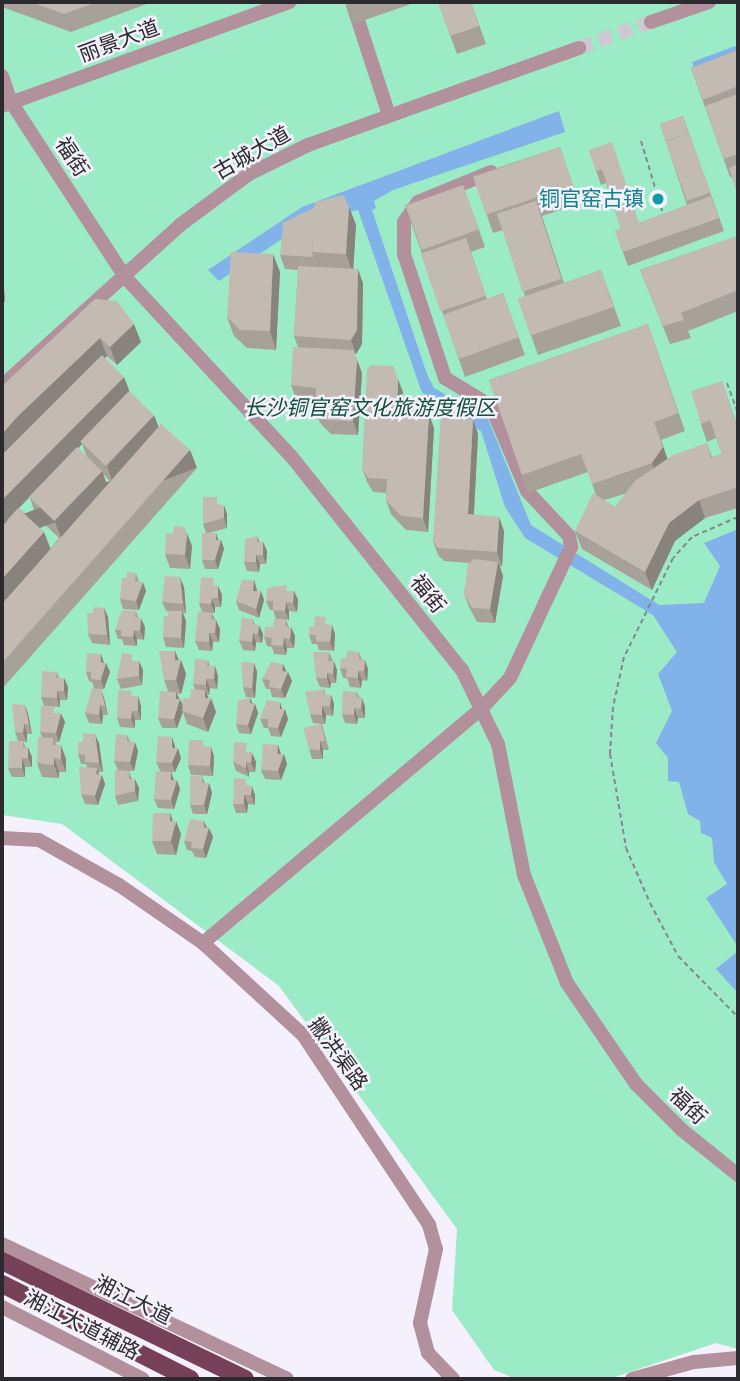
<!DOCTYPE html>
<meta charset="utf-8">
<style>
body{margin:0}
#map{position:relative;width:740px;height:1381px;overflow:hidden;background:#f5f1fc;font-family:"Crimson Pro","Noto Sans SC",serif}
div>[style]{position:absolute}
.green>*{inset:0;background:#9cebc7}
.water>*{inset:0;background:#81b3ea}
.minor-tunnel>*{height:14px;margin-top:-7px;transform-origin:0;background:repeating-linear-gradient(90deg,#cdc9d3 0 14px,transparent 0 21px)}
.path>*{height:2px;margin-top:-1px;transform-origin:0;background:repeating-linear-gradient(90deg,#88858c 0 5px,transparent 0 8.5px)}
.minor>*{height:14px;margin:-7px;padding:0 7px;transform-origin:7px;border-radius:7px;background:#b2919d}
.major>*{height:18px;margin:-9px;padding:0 9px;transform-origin:9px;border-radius:9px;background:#764057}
.wall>*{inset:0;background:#a8a199}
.shaded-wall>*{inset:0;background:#88837d;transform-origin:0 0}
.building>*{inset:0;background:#c3bbb2;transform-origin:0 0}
.dots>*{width:19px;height:19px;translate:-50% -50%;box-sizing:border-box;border:4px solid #f5f1fc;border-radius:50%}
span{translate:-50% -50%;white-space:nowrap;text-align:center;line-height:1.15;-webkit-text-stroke:5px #f5f1fc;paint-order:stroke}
.street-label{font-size:21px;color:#2b2a2e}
.culture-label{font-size:21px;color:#0d838f}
.right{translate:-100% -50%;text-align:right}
.park-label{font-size:21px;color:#0d4f38;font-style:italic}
.frame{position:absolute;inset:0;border:4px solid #2b2a2e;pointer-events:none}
</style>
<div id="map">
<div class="green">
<i style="clip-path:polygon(2px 2px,738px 2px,738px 1349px,716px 1343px,609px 1379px,516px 1379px,494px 1370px,452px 1310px,457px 1229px,279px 986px,62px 824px,2px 815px)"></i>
</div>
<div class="water">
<i style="clip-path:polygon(738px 45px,738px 66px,698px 82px,692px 62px)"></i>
<i style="clip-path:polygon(559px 111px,565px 132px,393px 190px,374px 201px,376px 208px,372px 210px,427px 374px,434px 388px,488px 419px,531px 525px,659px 605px,704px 603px,720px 566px,704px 543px,736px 530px,738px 947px,706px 898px,727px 884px,714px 862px,712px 838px,701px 833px,700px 821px,688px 814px,679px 782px,668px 781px,668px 758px,656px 743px,672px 711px,658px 674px,677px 652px,653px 615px,525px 538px,505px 507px,481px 431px,429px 403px,421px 390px,358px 210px,303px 225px,219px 281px,208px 270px,302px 207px)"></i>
<i style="clip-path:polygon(738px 951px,738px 993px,716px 969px)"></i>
</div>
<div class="minor-tunnel">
<i style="left:579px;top:48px;width:77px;rotate:-19.9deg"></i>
</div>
<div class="path">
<i style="left:641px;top:141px;width:76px;rotate:73.2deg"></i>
<i style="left:727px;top:383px;width:33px;rotate:70deg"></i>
<i style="left:738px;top:517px;width:50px;rotate:156.5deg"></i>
<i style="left:692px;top:537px;width:28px;rotate:132deg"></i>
<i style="left:673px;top:558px;width:110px;rotate:116.3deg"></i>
<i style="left:624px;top:657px;width:51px;rotate:102.4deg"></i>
<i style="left:613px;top:707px;width:47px;rotate:93.7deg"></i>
<i style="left:610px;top:754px;width:95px;rotate:80.3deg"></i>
<i style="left:626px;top:848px;width:60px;rotate:66.4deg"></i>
<i style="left:650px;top:903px;width:60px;rotate:62.2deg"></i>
<i style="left:678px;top:956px;width:86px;rotate:45.5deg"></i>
</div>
<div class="minor">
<i style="left:352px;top:2px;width:119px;rotate:71.9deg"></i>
<i style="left:651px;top:22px;width:61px;rotate:-19deg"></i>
<i style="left:2px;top:76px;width:28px;rotate:71deg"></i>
<i style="left:11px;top:102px;width:209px;rotate:56.9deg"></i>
<i style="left:125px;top:277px;width:244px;rotate:47.2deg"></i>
<i style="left:291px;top:456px;width:274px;rotate:51.4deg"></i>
<i style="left:462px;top:670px;width:82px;rotate:64.1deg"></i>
<i style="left:498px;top:744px;width:134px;rotate:78.8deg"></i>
<i style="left:524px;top:875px;width:116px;rotate:68.3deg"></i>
<i style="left:567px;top:983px;width:122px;rotate:55.7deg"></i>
<i style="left:636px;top:1084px;width:65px;rotate:45deg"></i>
<i style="left:682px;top:1130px;width:72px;rotate:38.8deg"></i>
<i style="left:2px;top:106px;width:306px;rotate:-19.9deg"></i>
<i style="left:2px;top:386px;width:240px;rotate:-42.1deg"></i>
<i style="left:180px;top:225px;width:86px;rotate:-36.5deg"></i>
<i style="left:249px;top:174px;width:66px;rotate:-26.2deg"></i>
<i style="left:308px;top:145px;width:288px;rotate:-19.7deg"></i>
<i style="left:2px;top:838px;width:37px;rotate:3deg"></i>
<i style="left:39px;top:840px;width:92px;rotate:29.4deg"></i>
<i style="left:119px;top:885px;width:102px;rotate:34.6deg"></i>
<i style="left:203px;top:943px;width:136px;rotate:42.6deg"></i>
<i style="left:303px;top:1035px;width:228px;rotate:56.4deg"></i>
<i style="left:429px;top:1225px;width:25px;rotate:74deg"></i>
<i style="left:436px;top:1249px;width:76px;rotate:102.2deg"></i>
<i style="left:420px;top:1323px;width:31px;rotate:75deg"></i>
<i style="left:428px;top:1353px;width:36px;rotate:46deg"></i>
<i style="left:203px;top:943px;width:363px;rotate:-40.1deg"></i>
<i style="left:481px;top:709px;width:42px;rotate:-46.9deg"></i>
<i style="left:510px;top:678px;width:145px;rotate:-65deg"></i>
<i style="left:571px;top:547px;width:11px;rotate:-100deg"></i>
<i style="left:569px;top:536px;width:62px;rotate:-133deg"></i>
<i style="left:527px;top:491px;width:92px;rotate:-113deg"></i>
<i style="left:491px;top:406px;width:54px;rotate:-148.7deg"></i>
<i style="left:445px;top:378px;width:131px;rotate:-108.3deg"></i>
<i style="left:404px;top:254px;width:32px;rotate:-90deg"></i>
<i style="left:404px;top:222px;width:24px;rotate:-55deg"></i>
<i style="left:418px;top:202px;width:79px;rotate:-22.3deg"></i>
<i style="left:2px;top:1244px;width:315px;rotate:25.3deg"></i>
<i style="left:2px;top:1307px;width:158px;rotate:27.1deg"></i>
<i style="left:632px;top:1379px;width:64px;rotate:-15.3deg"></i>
<i style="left:694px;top:1362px;width:44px;rotate:-5.2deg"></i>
</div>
<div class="major">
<i style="left:2px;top:1261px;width:270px;rotate:25.9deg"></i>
<i style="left:2px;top:1284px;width:211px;rotate:26.8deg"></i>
</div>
<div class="wall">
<i style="clip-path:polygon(2px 2px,152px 2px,71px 32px,2px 7px)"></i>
<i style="clip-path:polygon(345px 2px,417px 2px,353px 24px)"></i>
<i style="clip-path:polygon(438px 2px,471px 2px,486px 44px,457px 54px)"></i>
<i style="clip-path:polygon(738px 50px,738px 196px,732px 177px,730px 177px,691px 68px)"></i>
<i style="clip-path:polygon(683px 116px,724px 231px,628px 266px,615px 231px,621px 229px,606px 183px,601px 185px,589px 150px,639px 223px,687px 205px,660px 124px)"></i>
<i style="clip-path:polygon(560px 147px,579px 204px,542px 216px,564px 283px,601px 270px,621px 326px,538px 355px,518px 299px,525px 296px,503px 230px,493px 233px,473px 176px)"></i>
<i style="clip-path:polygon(463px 185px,485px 247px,471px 252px,487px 299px,503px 293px,525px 355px,465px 377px,405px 205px)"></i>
<i style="clip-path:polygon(349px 207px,356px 225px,353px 269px,363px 283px,362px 344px,356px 354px,354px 353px,362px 373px,358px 435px,331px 434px,320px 423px,315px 410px,315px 401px,296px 399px,291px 385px,298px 347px,294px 336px,298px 270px,285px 269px,280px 255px)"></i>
<i style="clip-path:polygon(738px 236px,738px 311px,688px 331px,691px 338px,670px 344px,640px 270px)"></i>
<i style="clip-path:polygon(2px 263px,5px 302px,2px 303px)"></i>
<i style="clip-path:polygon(280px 272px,276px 350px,247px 348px,234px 336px,227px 317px)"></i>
<i style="clip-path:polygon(evenodd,95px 299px,141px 342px,117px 365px,107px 356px,105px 358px,129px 392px,158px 427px,190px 450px,197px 468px,2px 689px,2px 527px,15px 512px,2px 525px,2px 386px,95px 299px,82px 444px,87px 457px,78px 449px,82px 444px,95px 299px,103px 474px,110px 481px,107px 485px,103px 474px,95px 299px,41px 485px,30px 498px,36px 516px,59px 538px,50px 549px,44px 532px,19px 508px,41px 485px)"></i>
<i style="clip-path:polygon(evenodd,648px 324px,685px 431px,661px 440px,667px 459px,707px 443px,712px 457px,722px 454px,716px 438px,707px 442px,701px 424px,722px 381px,738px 428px,738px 508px,705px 518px,675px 541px,652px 590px,582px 549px,575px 531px,596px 495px,588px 472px,528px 493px,489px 380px,648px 324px,627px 493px,615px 507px,604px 500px,608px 499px,627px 493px)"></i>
<i style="clip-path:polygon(403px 392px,403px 404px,434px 428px,428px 532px,406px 530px,391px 514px,386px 500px,386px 493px,373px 492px,367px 482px,362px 468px)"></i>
<i style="clip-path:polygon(473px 420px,478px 434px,474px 515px,504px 531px,502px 566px,500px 566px,503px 576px,495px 623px,477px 622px,469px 607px,464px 594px,469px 563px,444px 561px,438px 555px,433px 541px)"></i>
<i style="clip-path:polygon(220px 505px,227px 514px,227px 528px,209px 533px,219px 540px,221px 540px,224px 549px,218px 569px,205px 569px,202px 560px,206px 533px,203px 524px)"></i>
<i style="clip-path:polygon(173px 534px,192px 546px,190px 569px,170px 568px,165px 554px)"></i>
<i style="clip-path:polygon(257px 536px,260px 542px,263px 542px,267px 551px,266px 564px,260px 564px,259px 572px,247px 571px,244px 562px)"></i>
<i style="clip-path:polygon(136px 573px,139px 582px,146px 591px,139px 610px,123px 609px,120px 599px,127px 578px)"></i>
<i style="clip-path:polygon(254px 580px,257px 591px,261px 591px,264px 600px,259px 618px,239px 610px,236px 601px)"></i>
<i style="clip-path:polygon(217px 585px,218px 586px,222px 595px,221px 607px,215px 607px,215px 613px,212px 613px,220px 629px,219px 642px,213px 642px,212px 651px,199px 650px,195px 641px,202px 612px,199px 603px)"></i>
<i style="clip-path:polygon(184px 587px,186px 613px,183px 613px,186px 621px,184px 648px,166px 647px,163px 637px,168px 616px,169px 612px,166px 611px,162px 602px)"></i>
<i style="clip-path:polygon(289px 591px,294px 591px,298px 600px,297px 612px,289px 611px,289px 620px,276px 619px,273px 610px,270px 610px,266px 601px)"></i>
<i style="clip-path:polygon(104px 608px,108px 617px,110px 645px,92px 643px,88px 634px,93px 613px)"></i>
<i style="clip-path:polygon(136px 611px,138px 617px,145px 627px,144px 640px,137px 639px,137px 646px,124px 645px,122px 639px,118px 639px,115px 630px)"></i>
<i style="clip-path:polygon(253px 619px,255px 625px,263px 634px,262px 643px,256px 642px,255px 651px,243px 650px,239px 640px)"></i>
<i style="clip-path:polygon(286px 620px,289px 627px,295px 636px,294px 648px,287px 648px,286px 655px,274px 654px,272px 647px,267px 646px,264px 637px,273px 627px)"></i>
<i style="clip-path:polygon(329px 625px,335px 634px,334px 651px,319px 650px,317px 644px,312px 644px,309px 635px,314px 627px)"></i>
<i style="clip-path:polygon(175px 651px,179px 660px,181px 660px,186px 674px,181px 694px,177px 694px,183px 705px,190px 699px,195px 689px,193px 684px,208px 660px,210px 666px,215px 666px,218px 676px,217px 689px,210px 688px,209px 695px,207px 695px,216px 712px,208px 732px,187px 724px,183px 712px,177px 728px,162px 728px,158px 718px,168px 691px,164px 680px)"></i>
<i style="clip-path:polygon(329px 652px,337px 670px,336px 683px,331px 683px,330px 688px,320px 687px,316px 678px)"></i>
<i style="clip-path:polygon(359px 652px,362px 660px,368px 669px,367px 681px,362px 680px,361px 688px,350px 687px,347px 678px,343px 678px,340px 668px,346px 658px)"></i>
<i style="clip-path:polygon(101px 654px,104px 663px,106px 663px,110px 672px,104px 689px,101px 689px,104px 698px,108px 715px,103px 715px,102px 724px,89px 723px,85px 713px,94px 688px,92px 682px,89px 681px,86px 672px)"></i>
<i style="clip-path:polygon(254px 663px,257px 672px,255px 698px,246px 697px,243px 687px)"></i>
<i style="clip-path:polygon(283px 664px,286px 672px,292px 681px,285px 698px,272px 697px,270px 689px,266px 689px,262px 679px)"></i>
<i style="clip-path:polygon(143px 670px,142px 685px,121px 689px,117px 679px)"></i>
<i style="clip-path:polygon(57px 672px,59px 678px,64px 678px,68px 687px,67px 700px,60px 700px,60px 707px,44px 706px,41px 697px)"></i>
<i style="clip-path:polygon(324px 689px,326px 695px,331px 695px,334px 704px,333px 716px,326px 715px,325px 724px,322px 724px,329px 750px,323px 750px,323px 759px,312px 759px,309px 749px,321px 724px,313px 723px,310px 714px)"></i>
<i style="clip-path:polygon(357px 692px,359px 697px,362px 698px,365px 707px,365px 718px,358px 718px,357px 724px,345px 723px,342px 714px)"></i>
<i style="clip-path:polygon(138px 696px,141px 706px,141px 720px,135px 720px,135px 728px,120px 727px,117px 718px)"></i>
<i style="clip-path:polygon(250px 698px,252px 703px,255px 704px,258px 713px,251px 734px,239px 733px,236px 724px)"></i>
<i style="clip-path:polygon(25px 705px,28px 714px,32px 734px,27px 734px,27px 742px,23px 742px,32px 757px,32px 767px,25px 767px,25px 777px,12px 777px,8px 768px,18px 741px,15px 732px)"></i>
<i style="clip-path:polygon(283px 709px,288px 719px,281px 737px,271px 736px,268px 728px,264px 728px,260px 719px)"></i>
<i style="clip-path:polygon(56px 713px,65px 722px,59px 742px,55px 742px,66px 759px,66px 772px,59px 772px,59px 778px,42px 777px,37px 763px,42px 737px,40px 732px)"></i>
<i style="clip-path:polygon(127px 735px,130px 741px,138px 751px,134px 771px,129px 771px,132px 779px,139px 788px,138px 801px,118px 805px,115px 796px,118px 770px,114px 761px)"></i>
<i style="clip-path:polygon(99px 743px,103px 772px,98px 772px,105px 784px,98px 805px,85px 804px,81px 794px,87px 767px,86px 764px,81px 764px,78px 754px)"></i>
<i style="clip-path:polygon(278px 745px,281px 754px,287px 764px,281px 780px,265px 779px,261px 770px)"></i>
<i style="clip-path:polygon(175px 746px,175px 748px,181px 758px,175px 772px,171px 772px,174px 780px,180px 789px,174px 809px,158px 808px,154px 799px,160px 771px,156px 762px)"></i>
<i style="clip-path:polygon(205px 747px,214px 756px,213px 776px,191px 775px,188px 765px)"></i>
<i style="clip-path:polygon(250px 752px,252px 753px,256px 762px,255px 772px,249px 772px,249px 777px,236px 771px,233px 762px)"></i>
<i style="clip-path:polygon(202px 776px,205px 783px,209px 783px,212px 793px,207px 814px,193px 814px,190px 805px)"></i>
<i style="clip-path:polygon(249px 785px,255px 795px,255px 805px,248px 804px,247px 813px,236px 813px,233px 804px)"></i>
<i style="clip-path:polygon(170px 813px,172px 821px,181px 834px,176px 855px,157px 854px,152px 841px)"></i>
<i style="clip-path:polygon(207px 827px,209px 828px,213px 837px,206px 858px,195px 857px,192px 851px,187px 850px,184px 841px)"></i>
</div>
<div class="shaded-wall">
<i style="clip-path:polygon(349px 207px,356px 225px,353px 273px,346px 254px)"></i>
<i style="clip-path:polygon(273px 254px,280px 272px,276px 350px,270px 331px)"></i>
<i style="clip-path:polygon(2px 263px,5px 302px,2px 292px)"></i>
<i style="clip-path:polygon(358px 269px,363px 283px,362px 344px,356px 354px,351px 340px)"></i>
<i style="clip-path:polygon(134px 324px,141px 342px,117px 365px,110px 347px)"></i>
<i style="clip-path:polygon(100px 338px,107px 356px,24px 435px,2px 460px,2px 434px,18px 416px)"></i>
<i style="clip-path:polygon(357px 360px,362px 373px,358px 435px,353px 421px)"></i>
<i style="clip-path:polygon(124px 377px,131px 395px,81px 442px,82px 444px,2px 525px,2px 500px)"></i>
<i style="clip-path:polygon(398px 379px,403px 392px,402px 417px,397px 403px)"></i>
<i style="clip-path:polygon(429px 414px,434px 428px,428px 532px,423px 518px)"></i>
<i style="clip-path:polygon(154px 415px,161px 433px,113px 484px,107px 466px)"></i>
<i style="clip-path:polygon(473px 420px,478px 434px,473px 528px,468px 514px)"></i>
<i style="clip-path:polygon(661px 440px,670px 466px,659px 481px,652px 463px)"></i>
<i style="left:190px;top:450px;width:19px;height:284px;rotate:69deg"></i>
<i style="clip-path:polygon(102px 471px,109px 490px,62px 540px,55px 522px)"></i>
<i style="clip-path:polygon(699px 500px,705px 518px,675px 541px,652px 590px,645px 572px,669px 523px)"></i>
<i style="clip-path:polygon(224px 505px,227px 514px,227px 528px,224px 518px)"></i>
<i style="clip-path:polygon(499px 517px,504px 531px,502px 566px,497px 552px)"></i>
<i style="clip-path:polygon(44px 532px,51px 550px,2px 604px,2px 579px)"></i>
<i style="clip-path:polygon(187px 533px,192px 546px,190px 569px,185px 555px)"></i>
<i style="clip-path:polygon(216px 533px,219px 542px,221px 540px,224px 549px,218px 569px,215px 560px)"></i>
<i style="clip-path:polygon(263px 542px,267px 551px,266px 564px,263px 555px)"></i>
<i style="clip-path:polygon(256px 555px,260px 564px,259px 572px,256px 562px)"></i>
<i style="clip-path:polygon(498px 562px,503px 576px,495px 623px,490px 609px)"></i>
<i style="clip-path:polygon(180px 577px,184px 587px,186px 613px,183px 604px)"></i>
<i style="clip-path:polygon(254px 580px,257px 590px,256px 600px,253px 591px)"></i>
<i style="clip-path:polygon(143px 582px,146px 591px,139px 610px,136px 601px)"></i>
<i style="clip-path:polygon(218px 586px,222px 595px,221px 607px,218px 598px)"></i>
<i style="clip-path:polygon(261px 591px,264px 600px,259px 618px,256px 609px)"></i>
<i style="clip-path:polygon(294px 591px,298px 600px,297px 612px,293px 603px)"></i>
<i style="clip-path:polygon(212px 598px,215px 607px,215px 613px,211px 604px)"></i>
<i style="clip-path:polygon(286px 602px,289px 611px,289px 620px,285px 611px)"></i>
<i style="clip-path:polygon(104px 608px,108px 617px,110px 645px,107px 635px)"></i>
<i style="clip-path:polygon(182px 611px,186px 621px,184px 648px,181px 638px)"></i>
<i style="clip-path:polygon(141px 618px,145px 627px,144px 640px,140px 631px)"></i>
<i style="clip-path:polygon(216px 620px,220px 629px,219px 642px,215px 633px)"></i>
<i style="clip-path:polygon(259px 625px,263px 634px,262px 643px,258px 634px)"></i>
<i style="clip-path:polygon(332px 625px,335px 634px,334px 651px,330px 642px)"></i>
<i style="clip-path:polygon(291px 627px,295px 636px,294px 648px,290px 639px)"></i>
<i style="clip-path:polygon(134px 630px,137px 639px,137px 646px,133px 637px)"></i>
<i style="clip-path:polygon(209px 633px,213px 642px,212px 651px,209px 642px)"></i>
<i style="clip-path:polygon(253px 633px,256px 642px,255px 651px,252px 642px)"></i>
<i style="clip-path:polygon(284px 638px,287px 648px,286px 655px,283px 646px)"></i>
<i style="clip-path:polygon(175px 651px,180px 664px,181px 660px,186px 674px,181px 694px,176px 680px)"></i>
<i style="clip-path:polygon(101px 654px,104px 663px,106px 663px,110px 672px,104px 689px,101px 680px)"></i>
<i style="clip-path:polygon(365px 660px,368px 669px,367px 681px,364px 671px)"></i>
<i style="clip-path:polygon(139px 661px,143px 670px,142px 685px,139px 676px)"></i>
<i style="clip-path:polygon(334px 661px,337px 670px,336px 683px,333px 674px)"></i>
<i style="clip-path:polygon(254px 663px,257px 672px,255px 698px,252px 688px)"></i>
<i style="clip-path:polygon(283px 664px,287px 673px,288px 672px,292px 681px,285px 698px,281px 689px)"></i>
<i style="clip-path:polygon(215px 666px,218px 676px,217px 689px,214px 679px)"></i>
<i style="clip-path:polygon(358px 671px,362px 680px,361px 688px,358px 678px)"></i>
<i style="clip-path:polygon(327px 673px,331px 683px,330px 688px,327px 678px)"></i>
<i style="clip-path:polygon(64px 678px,68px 687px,67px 700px,64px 691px)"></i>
<i style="clip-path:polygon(206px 679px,210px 688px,209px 695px,206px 685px)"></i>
<i style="clip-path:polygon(101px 689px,104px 698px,108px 715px,105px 706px)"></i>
<i style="clip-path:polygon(205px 690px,210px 702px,211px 698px,216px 712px,208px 732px,203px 718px)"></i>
<i style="clip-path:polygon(57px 691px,60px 700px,60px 707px,57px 698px)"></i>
<i style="clip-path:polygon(176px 692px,180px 701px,180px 699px,184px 708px,177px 728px,174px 719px)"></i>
<i style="clip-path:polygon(331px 695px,334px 704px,333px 716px,330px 706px)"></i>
<i style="clip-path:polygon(138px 696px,141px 706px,141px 720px,138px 711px)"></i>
<i style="clip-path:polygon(250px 698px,254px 707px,255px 704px,258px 713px,251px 734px,248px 725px)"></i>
<i style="clip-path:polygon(362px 698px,365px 707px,365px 718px,361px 709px)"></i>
<i style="clip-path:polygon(280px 702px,283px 711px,285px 709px,288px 719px,281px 737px,278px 728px)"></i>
<i style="clip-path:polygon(25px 705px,28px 714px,32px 734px,29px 725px)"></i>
<i style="clip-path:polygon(100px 705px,103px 715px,102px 724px,99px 715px)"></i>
<i style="clip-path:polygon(322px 706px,326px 715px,325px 724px,322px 715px)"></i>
<i style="clip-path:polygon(354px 708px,358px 718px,357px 724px,354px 715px)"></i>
<i style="clip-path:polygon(132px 711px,135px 720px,135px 728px,131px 719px)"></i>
<i style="clip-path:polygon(61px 713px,65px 722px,59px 742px,56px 733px)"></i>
<i style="clip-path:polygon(24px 724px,27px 734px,27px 742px,23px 733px)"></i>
<i style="clip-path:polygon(95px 734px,99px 743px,103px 772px,99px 763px)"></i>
<i style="clip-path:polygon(172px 737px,175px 746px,175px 756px,178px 748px,181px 758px,175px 772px,172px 763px)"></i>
<i style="clip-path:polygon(320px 741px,323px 750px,323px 759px,320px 750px)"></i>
<i style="clip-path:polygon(135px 742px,138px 751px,134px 771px,130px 762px)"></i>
<i style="clip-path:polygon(61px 745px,66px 759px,66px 772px,61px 759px)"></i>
<i style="clip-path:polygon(278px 745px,281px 755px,284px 754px,287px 764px,281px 780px,278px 771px)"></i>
<i style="clip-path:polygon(28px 747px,32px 757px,32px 767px,28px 758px)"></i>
<i style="clip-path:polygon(211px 747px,214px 756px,213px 776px,210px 766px)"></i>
<i style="clip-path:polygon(252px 753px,256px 762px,255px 772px,251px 763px)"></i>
<i style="clip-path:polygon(22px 758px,25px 767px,25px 777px,22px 768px)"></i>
<i style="clip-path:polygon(54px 758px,59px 772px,59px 778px,54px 765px)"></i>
<i style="clip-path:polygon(246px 762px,249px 772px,249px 777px,246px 768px)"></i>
<i style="clip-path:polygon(97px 768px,100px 778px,102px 775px,105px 784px,98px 805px,95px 796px)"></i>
<i style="clip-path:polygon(171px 772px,174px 781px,177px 780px,180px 789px,174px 809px,171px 800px)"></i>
<i style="clip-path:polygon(135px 779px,139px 788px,138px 801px,135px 791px)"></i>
<i style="clip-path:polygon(209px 783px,212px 793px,207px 814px,204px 805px)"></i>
<i style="clip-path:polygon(252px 786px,255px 795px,255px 805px,251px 795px)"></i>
<i style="clip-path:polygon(244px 795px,248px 804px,247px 813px,244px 804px)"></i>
<i style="clip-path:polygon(170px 813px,175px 827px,176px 821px,181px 834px,176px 855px,171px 841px)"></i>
<i style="clip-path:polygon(204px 821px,208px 830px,209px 828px,213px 837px,206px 858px,203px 849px)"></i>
</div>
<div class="building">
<i style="clip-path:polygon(31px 2px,97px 2px,64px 14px)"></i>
<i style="clip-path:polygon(345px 2px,357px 2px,346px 5px)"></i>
<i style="clip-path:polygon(438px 2px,471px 2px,479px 26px,450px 36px)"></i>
<i style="clip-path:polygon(738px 50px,738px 86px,703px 100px,691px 68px)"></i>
<i style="clip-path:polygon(738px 94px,738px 154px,723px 159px,705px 106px)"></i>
<i style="clip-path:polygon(683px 116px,690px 137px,689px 133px,665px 141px,660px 124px)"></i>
<i style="left:689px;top:133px;width:63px;height:25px;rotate:70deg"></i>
<i style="clip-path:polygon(612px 142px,639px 223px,711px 196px,719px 218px,623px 252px,615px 231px,621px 229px,602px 169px,596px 171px,589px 150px)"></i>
<i style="left:560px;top:147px;width:40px;height:92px;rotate:71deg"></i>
<i style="clip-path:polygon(738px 164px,738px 196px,729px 168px)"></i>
<i style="left:463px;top:185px;width:47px;height:61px;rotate:70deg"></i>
<i style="clip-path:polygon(343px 195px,349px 207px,346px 254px,312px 252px,315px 202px)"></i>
<i style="left:536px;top:201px;width:82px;height:41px;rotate:72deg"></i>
<i style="clip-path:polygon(315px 207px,312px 252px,313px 257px,280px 255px,283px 223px)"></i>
<i style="clip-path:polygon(738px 236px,738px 290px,681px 313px,684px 320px,663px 326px,640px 270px)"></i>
<i style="left:466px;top:238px;width:61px;height:48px;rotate:71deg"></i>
<i style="clip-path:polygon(231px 252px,273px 254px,270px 331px,240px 330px,227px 317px)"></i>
<i style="clip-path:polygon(298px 266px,358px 269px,357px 330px,351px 340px,294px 336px)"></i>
<i style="left:601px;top:270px;width:39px;height:88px;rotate:71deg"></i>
<i style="left:503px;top:293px;width:47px;height:64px;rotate:70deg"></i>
<i style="clip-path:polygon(95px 299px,117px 301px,134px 324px,110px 347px,100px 338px,18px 416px,2px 434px,2px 386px)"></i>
<i style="clip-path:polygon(648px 324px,678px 413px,654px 422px,663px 447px,652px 463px,592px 484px,581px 454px,522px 475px,489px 380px)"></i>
<i style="clip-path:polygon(293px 347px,353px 350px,357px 360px,353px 421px,326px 420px,315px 410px,316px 388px,291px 385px)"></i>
<i style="clip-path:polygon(102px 355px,124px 377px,2px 500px,2px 455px)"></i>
<i style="clip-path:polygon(372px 365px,393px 366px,398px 379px,397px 403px,422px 405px,429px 414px,423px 518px,401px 516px,386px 500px,387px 479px,368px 478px,362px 468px,367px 369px)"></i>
<i style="clip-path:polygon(722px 381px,738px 430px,738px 487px,699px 500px,669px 523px,645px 572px,575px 531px,593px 493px,615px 507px,635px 481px,673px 455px,707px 443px,711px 458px,722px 454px,710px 420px,701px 424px,691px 391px)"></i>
<i style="left:129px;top:391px;width:35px;height:70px;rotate:44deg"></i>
<i style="clip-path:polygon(441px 411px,473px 420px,468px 514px,499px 517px,497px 552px,438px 548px,433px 541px)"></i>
<i style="clip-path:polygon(161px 424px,190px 450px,2px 663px,2px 604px)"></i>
<i style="left:77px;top:447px;width:35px;height:69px;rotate:44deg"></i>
<i style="clip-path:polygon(203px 497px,217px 497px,217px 504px,224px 505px,224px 518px,203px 524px)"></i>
<i style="clip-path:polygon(18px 508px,44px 532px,2px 579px,2px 527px)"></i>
<i style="clip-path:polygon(174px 526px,184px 527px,187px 533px,185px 555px,165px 554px,166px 533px,173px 534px)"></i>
<i style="clip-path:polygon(202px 533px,216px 533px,216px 540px,221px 540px,215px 560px,202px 560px)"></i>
<i style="clip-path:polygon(257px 536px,257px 542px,263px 542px,263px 555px,256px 555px,256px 562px,244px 562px,245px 539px)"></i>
<i style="clip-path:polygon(474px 559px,498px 562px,490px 609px,472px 608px,464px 594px,468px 564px)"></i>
<i style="clip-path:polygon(127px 572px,136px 573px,135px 581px,143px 582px,136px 601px,120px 599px,122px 578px,127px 578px)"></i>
<i style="clip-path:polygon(165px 576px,180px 577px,183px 604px,162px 602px)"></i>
<i style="clip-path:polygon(201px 577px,214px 578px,213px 585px,218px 586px,218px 598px,212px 598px,211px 604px,199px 603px)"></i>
<i style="clip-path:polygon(242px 580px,254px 580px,253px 591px,261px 591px,256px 609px,236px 601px)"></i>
<i style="clip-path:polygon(287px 585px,286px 591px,294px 591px,293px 603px,286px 602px,285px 611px,273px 610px,273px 601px,266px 601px,267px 588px)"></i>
<i style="clip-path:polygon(94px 607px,104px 608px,107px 635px,88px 634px,87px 613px,93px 613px)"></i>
<i style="clip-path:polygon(122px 610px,136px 611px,135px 617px,141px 618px,140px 631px,134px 630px,133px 637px,121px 636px,121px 630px,115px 630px)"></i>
<i style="clip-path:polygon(169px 611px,182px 611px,181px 638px,163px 637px,164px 616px,168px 616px)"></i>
<i style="clip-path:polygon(198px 611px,212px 613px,211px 619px,216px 620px,215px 633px,209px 633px,209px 642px,195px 641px)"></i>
<i style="clip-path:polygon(315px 616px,326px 617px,325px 624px,332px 625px,330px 642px,316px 641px,316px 635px,309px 635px,309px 627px,314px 627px)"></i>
<i style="clip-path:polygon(242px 618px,253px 619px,253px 624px,259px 625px,258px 634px,253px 633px,252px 642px,239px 640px)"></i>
<i style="clip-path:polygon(274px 619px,286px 620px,285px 626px,291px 627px,290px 639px,284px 638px,283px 646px,271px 645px,272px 638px,264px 637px,265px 627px,273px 627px)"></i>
<i style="clip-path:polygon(159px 651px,175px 651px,175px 660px,181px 660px,176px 680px,164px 680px)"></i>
<i style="clip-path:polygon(347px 651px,359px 652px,359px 659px,365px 660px,364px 671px,358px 671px,358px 678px,346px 677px,347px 669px,340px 668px,341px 658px,346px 658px)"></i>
<i style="clip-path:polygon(313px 652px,329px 652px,328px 661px,334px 661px,333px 674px,327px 673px,327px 678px,316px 678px)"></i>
<i style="clip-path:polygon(87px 653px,101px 654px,100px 662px,106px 663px,101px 680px,91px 679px,91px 672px,86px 672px)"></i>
<i style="clip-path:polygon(122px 653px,132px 654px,132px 661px,139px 661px,139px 676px,117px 679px)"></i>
<i style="clip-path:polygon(195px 659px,208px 660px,207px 666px,215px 666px,214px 679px,206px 679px,206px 685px,193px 684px)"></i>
<i style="clip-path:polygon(241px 662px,254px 663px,252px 688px,243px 687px)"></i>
<i style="clip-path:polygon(271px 662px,283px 664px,282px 671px,288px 672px,281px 689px,269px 687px,270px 680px,262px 679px)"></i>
<i style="clip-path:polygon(42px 671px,57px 672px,56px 678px,64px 678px,64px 691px,57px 691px,57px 698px,41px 697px)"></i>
<i style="clip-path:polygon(92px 688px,101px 689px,105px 706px,100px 705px,99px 715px,85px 713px)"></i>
<i style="clip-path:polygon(191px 689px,205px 690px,205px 698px,211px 698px,203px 718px,182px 711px,183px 698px,190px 699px)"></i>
<i style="clip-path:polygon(324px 689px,324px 694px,331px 695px,330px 706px,322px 706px,322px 715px,310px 714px,305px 692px)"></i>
<i style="clip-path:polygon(118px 690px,132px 691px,131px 696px,138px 696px,138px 711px,132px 711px,131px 719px,117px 718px)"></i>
<i style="clip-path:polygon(160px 691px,176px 692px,176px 699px,180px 699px,174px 719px,158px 718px)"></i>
<i style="clip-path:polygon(343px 691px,357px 692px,356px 697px,362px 698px,361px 709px,354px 708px,354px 715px,342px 714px)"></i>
<i style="clip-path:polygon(250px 698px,250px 703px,255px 704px,248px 725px,236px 724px,238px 700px)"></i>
<i style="clip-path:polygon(267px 700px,280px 702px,279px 709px,285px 709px,278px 728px,268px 727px,268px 719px,260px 719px)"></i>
<i style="clip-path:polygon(12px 704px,25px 705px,29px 725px,24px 724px,23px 733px,15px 732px)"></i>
<i style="clip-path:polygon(41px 706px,54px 707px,54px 713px,61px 713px,56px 733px,40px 732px)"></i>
<i style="clip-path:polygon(321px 724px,325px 741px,320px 741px,320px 750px,309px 749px,303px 728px)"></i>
<i style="clip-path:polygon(83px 733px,95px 734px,99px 763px,85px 762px,85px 755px,78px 754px,78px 742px,83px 742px)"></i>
<i style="clip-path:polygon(116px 734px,127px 735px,127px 741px,135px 742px,130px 762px,114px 761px)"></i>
<i style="clip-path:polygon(158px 736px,172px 737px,171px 748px,178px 748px,172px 763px,156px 762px)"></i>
<i style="clip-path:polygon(38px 737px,53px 738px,53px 745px,61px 745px,61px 759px,54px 758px,54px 765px,37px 763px)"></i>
<i style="clip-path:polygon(189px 740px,203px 740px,203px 746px,211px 747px,210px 766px,188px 765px)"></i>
<i style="clip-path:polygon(9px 741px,23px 741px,23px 747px,28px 747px,28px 758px,22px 758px,22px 768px,8px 768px)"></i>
<i style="clip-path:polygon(234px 742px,247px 743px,246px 752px,252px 753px,251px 763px,246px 762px,246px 768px,233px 762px)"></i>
<i style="clip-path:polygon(263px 744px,278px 745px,277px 754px,284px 754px,278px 771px,261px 770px)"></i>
<i style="clip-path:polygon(79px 767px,97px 768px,96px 774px,102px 775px,95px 796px,81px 794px)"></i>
<i style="clip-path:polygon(115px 770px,129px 771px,129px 779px,135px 779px,135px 791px,115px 796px)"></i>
<i style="clip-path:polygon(156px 771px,171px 772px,171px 780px,177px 780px,171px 800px,154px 799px)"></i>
<i style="clip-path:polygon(190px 776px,202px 776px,202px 783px,209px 783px,204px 805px,190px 805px)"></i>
<i style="clip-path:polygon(234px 778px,246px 779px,246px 785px,252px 786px,251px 795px,244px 795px,244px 804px,233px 804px)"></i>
<i style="clip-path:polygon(153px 813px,170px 813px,170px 821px,176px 821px,171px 841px,152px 841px)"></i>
<i style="clip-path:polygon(190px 819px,204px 821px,204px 827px,209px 828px,203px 849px,191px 848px,192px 842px,184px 841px)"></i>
</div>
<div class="dots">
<i style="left:658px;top:199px;background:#0f9aa8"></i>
</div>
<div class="street-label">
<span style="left:119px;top:41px;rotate:-20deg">丽景大道</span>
<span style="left:252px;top:153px;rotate:-30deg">古城大道</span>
<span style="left:72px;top:157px;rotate:57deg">福街</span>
<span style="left:428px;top:594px;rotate:51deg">福街</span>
<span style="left:338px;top:1054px;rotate:54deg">撇洪渠路</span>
<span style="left:688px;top:1106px;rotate:44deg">福街</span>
<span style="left:133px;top:1300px;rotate:26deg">湘江大道</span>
<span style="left:82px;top:1325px;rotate:27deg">湘江大道辅路</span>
</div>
<div class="culture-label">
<span class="right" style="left:644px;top:199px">铜官窑古镇</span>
</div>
<div class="park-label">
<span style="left:370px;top:408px">长沙铜官窑文化旅游度假区</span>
</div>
<div class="frame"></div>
</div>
